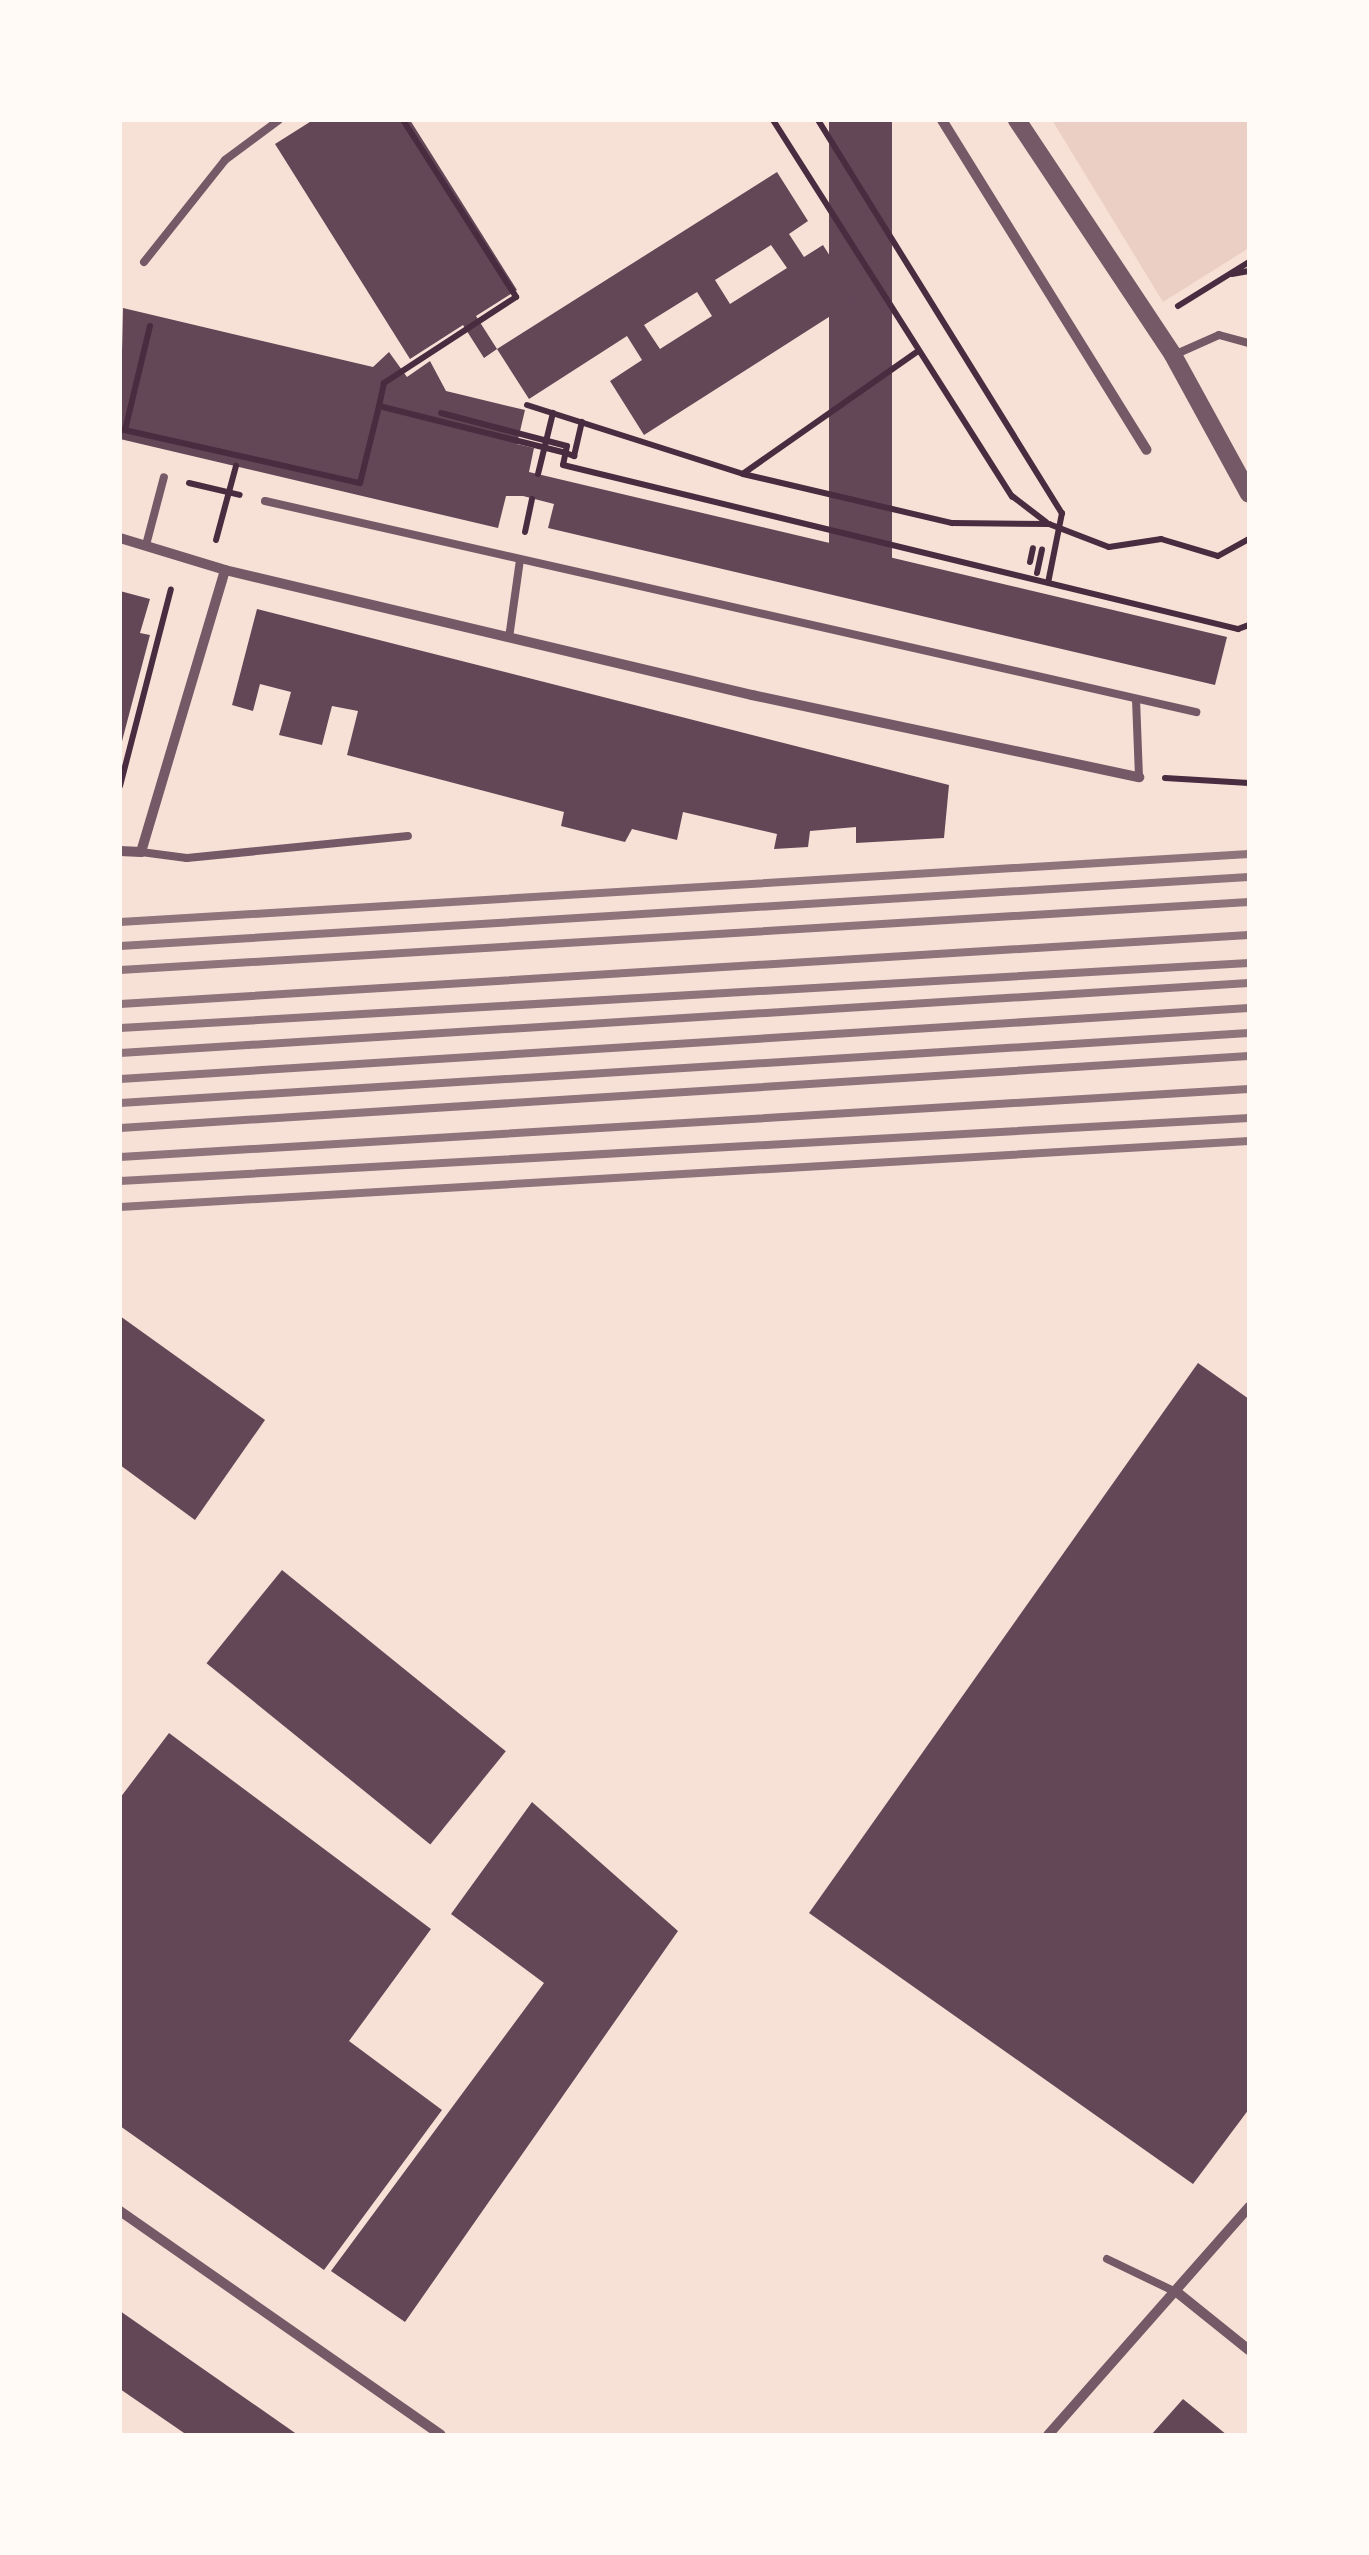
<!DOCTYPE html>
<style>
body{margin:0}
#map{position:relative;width:1369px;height:2555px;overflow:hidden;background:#f7e1d7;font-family:"IBM Plex Sans",sans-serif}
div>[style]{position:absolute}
.green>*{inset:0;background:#ebcfc5}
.building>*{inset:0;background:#644757;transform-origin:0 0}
.path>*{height:6px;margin:-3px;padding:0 3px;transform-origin:3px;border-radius:3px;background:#4a2c40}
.service>*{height:8px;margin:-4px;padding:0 4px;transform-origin:4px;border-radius:4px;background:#755966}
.minor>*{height:10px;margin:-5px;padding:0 5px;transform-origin:5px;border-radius:5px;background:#755966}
.tertiary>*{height:18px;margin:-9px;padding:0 9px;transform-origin:9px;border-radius:9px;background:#755966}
.rail>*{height:8px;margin:-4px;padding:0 4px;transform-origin:4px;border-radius:4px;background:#8f747c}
span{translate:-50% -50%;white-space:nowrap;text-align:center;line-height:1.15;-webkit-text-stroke:8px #fffaf5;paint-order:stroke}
.frame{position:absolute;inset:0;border:122px solid #fffaf5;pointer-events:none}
</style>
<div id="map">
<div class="green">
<i style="clip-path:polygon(1052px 120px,1249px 120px,1249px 248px,1163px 302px)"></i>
</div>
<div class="building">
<i style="clip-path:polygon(313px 120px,410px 120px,517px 290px,476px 316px,497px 349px,484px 358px,463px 325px,410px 359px,275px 144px)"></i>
<i style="left:829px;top:120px;width:63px;height:454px"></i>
<i style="clip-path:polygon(evenodd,777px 172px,808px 221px,789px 234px,804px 257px,823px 245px,857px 299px,644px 435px,610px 381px,642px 360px,627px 336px,529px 399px,497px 349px,777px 172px,771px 245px,787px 268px,730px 304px,715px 280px,771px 245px,777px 172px,697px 292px,712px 316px,660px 349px,644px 325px,697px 292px)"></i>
<i style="clip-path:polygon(123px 308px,373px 367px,389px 352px,407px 377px,430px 361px,446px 391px,525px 410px,517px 444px,534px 448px,529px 472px,1227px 637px,1215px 685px,548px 528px,554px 504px,523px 496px,506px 496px,498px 528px,120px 439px)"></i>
<i style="clip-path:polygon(120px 591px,150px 599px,140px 633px,150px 635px,121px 745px)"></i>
<i style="clip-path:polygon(257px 609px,949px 785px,944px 838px,856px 843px,856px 827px,810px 831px,808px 847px,774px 849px,777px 834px,683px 812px,677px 840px,632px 829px,625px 842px,561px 826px,564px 812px,347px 755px,358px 711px,332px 706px,322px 745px,279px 735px,291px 692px,260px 684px,253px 711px,232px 705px)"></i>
<i style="clip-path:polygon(120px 1316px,265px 1420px,195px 1520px,120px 1465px)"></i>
<i style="clip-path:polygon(1198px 1363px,1249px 1399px,1249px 2109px,1193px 2184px,809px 1913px)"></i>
<i style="left:282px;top:1570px;width:288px;height:120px;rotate:39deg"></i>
<i style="clip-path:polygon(169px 1733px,431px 1929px,349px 2041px,442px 2110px,324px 2270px,120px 2126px,120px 1798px)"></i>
<i style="clip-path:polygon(532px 1802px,678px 1931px,405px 2322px,331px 2271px,544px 1983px,451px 1914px)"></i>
<i style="clip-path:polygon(120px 2311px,298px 2435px,187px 2435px,120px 2389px)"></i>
<i style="clip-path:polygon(1183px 2399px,1227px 2435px,1151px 2435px)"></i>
</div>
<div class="path">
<i style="left:403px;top:120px;width:210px;rotate:57.4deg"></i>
<i style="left:516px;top:297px;width:158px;rotate:146.9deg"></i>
<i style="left:384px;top:383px;width:24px;rotate:102deg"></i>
<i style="left:379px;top:406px;width:193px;rotate:14.1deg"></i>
<i style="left:773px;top:120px;width:446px;rotate:57.6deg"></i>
<i style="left:1012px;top:496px;width:43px;rotate:37.4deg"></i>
<i style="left:818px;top:120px;width:463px;rotate:58.2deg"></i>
<i style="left:1062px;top:513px;width:71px;rotate:101.3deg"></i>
<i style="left:1232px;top:274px;width:17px;rotate:-10deg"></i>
<i style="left:1178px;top:306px;width:84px;rotate:-31.8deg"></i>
<i style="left:527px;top:405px;width:227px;rotate:17.7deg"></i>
<i style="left:743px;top:474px;width:215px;rotate:13.2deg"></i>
<i style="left:952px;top:523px;width:97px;rotate:0.6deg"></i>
<i style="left:1049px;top:524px;width:64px;rotate:21deg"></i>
<i style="left:1109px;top:547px;width:53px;rotate:-8.7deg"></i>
<i style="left:1161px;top:539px;width:59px;rotate:16.6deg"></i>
<i style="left:1218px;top:556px;width:35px;rotate:-29deg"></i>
<i style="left:441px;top:413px;width:130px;rotate:14.7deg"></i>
<i style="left:567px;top:446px;width:19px;rotate:102deg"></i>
<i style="left:563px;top:465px;width:695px;rotate:13.66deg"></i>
<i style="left:1238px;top:629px;width:12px;rotate:-20deg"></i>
<i style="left:120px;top:429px;width:246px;rotate:12.7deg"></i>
<i style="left:360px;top:483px;width:79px;rotate:-76.1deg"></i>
<i style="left:125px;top:430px;width:107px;rotate:-76.5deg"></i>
<i style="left:566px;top:453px;width:9px;rotate:21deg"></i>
<i style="left:574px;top:456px;width:35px;rotate:-77deg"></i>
<i style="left:744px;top:473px;width:213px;rotate:-35deg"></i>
<i style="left:538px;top:474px;width:63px;rotate:-76.2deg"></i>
<i style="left:189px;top:483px;width:52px;rotate:13.2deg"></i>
<i style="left:525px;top:532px;width:34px;rotate:-78deg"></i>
<i style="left:216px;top:540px;width:77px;rotate:-74.9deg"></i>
<i style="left:1030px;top:562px;width:14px;rotate:-78deg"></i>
<i style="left:1037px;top:573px;width:24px;rotate:-78deg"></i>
<i style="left:1165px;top:778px;width:84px;rotate:3.4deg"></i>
<i style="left:120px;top:786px;width:203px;rotate:-75.5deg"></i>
</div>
<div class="service">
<i style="left:144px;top:262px;width:130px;rotate:-51.5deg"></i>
<i style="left:225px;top:160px;width:67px;rotate:-36.5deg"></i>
<i style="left:1174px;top:355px;width:49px;rotate:-24deg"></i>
<i style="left:1219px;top:335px;width:31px;rotate:15deg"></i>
<i style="left:265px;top:501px;width:955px;rotate:12.77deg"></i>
<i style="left:146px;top:545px;width:70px;rotate:-75.2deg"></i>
<i style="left:509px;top:638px;width:79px;rotate:-82deg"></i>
<i style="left:1136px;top:699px;width:78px;rotate:87.8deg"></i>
<i style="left:141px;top:852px;width:46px;rotate:7.4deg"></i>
<i style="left:187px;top:858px;width:222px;rotate:-5.7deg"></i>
<i style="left:1107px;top:2259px;width:79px;rotate:25.6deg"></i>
</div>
<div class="minor">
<i style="left:942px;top:120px;width:388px;rotate:58.2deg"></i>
<i style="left:120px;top:538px;width:110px;rotate:16.9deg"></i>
<i style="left:225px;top:570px;width:542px;rotate:13.34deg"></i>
<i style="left:752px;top:695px;width:396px;rotate:12deg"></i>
<i style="left:120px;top:851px;width:21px;rotate:3deg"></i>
<i style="left:141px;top:852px;width:294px;rotate:-73.4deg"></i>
<i style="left:120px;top:2211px;width:391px;rotate:34.9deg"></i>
<i style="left:1178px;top:2293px;width:91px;rotate:38.8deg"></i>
<i style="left:1048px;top:2435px;width:304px;rotate:-48.6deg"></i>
</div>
<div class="tertiary">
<i style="left:1017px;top:120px;width:282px;rotate:56.4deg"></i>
<i style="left:1173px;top:355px;width:158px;rotate:61.3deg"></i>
</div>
<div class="rail">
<i style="left:120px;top:922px;width:1131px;rotate:-3.45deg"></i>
<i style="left:120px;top:946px;width:1131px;rotate:-3.5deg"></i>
<i style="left:120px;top:970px;width:1131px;rotate:-3.45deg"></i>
<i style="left:120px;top:1004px;width:1131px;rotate:-3.5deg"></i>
<i style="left:120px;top:1028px;width:1131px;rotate:-3.3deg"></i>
<i style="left:120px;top:1053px;width:1131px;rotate:-3.55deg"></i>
<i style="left:120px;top:1079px;width:1131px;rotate:-3.6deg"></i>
<i style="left:120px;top:1103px;width:1131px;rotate:-3.55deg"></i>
<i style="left:120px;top:1128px;width:1131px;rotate:-3.65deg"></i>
<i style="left:120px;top:1157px;width:1131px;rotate:-3.45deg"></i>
<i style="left:120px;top:1181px;width:1131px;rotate:-3.19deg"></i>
<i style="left:120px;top:1207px;width:1131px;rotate:-3.35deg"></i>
</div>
<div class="frame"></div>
</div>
